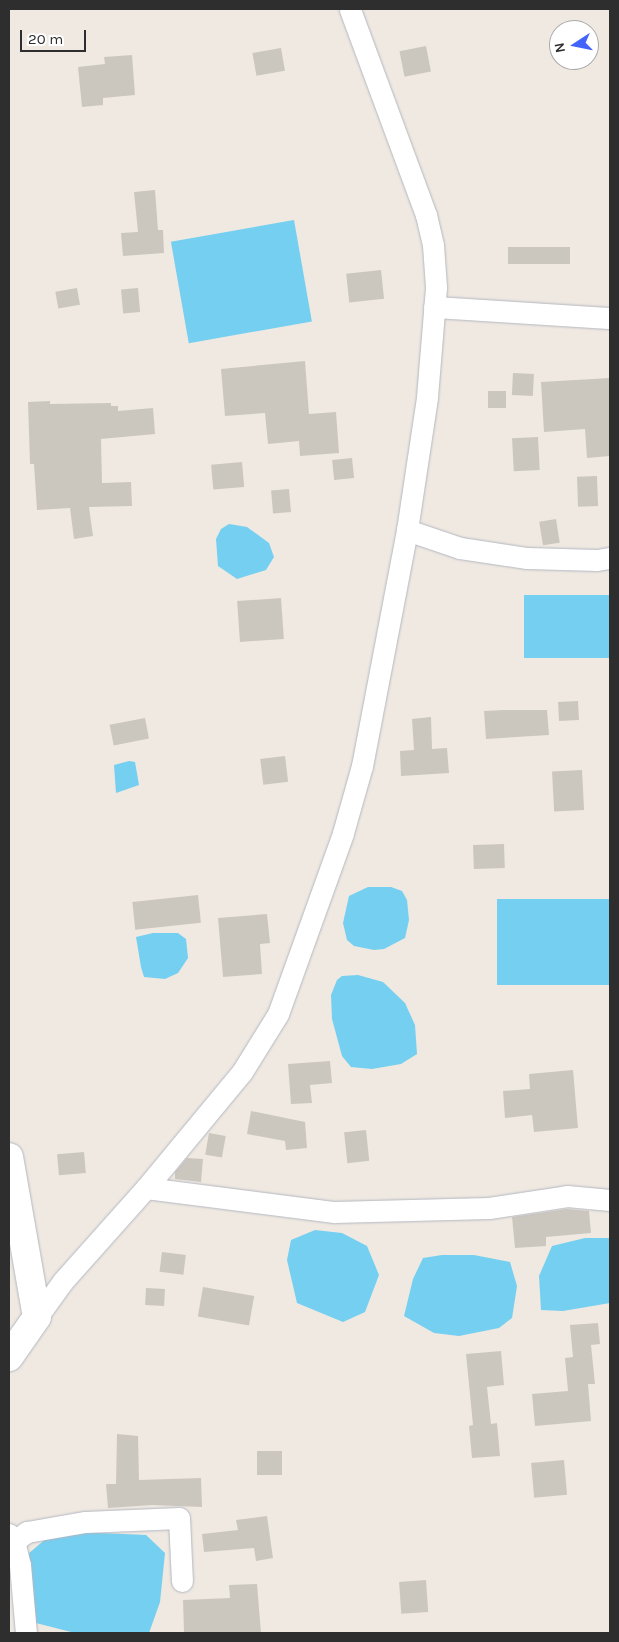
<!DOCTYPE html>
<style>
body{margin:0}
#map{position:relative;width:619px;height:1642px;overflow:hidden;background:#efe9e1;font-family:Karla,sans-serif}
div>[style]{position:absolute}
.water>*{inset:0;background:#75cff0;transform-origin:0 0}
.building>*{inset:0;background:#cbc7bf;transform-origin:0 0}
.roads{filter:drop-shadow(0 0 1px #b4b7c1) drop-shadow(0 0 1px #b4b7c1)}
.street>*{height:21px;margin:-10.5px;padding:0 10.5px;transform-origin:10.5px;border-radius:10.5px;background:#fff}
.secondary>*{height:28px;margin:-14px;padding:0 14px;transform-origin:14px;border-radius:14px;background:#fff}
span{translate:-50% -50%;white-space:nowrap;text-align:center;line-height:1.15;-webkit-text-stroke:4.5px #fff;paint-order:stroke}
.frame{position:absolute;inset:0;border:10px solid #2e2e2e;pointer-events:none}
.north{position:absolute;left:549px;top:20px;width:50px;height:50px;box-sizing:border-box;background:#fff;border:1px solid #ababab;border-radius:50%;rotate:259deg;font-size:14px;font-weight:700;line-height:20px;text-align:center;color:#2e2e2e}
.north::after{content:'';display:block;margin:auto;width:18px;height:22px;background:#4264fb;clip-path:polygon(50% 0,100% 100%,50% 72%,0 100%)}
.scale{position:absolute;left:20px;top:30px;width:66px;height:22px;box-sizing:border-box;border:2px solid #2e2e2e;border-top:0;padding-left:6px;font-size:15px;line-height:18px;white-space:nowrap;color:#2e2e2e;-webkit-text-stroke:4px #fff;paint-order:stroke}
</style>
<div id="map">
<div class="water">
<i style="left:294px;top:220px;width:103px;height:125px;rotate:80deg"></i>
<i style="clip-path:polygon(229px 524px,247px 527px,269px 543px,274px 557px,266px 570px,237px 579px,218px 566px,216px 539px,221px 529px)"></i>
<i style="left:610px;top:595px;width:63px;height:86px;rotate:90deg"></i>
<i style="clip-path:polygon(129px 761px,135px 762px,139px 785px,116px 793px,114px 765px)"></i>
<i style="clip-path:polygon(368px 887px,391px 887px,402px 891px,407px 900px,409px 920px,405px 938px,384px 949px,374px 950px,354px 946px,347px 940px,343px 923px,349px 896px)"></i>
<i style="left:610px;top:899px;width:86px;height:113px;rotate:90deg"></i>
<i style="clip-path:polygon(153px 933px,178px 933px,186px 939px,188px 958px,178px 973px,165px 979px,144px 977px,141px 967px,136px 937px)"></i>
<i style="clip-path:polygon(358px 975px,383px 982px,405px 1003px,415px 1025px,417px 1054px,401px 1064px,372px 1069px,351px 1067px,342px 1056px,332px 1019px,331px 995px,337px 980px,342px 976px)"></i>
<i style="clip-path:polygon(315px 1230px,342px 1233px,367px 1246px,379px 1275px,365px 1312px,343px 1322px,297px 1303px,287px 1260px,291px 1240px)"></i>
<i style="clip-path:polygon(585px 1238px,610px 1238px,610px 1303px,563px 1311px,541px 1310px,539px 1276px,552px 1246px)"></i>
<i style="clip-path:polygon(442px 1255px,474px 1255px,510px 1262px,517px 1286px,512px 1318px,499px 1328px,459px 1336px,434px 1333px,404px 1316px,413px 1279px,423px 1258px)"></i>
<i style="clip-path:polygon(55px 1531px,146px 1535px,165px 1553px,160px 1602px,149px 1633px,75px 1633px,36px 1623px,28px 1554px)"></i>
</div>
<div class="building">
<i style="left:426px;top:46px;width:26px;height:27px;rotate:79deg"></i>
<i style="left:281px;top:48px;width:23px;height:29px;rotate:80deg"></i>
<i style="clip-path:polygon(132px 55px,135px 95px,103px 98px,103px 105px,82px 107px,78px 67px,105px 64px,104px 57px)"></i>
<i style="clip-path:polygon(155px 190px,158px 230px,163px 230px,164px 253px,123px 256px,121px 233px,138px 232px,134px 192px)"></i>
<i style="left:570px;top:247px;width:17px;height:62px;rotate:90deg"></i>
<i style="left:381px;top:270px;width:29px;height:35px;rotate:84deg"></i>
<i style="left:77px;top:288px;width:17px;height:22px;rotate:80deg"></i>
<i style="left:138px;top:288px;width:24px;height:17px;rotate:85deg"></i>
<i style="clip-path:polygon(305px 361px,309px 414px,336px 412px,339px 453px,300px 456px,299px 441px,268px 444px,265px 413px,225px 416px,221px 369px)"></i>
<i style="left:513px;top:373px;width:21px;height:22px;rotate:3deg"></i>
<i style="clip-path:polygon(610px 378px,610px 456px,587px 458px,585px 429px,544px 432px,541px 382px)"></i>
<i style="left:488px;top:391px;width:18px;height:17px"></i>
<i style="clip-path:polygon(50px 401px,50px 404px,111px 403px,111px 406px,118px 406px,118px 411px,153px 408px,155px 434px,101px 439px,102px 483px,131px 482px,132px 506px,89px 507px,93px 536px,74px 539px,70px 508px,37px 510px,34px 464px,30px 464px,28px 402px)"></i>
<i style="left:538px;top:437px;width:33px;height:26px;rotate:87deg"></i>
<i style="left:352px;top:458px;width:20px;height:20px;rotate:84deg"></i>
<i style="left:242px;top:462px;width:25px;height:31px;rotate:85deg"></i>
<i style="left:597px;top:476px;width:30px;height:20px;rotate:88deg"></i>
<i style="left:289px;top:489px;width:23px;height:18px;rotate:85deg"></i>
<i style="left:556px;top:519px;width:24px;height:17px;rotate:81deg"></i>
<i style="left:281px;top:598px;width:41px;height:44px;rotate:86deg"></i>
<i style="left:578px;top:701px;width:19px;height:20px;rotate:87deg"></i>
<i style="clip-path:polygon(504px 710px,547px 710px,549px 735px,486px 739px,484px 711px)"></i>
<i style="clip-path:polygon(431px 717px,432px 749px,447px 748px,449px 773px,401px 776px,400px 751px,414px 750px,412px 719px)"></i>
<i style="left:145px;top:718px;width:21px;height:36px;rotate:79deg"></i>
<i style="left:285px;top:756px;width:26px;height:25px;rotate:83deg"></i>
<i style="left:582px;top:770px;width:40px;height:30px;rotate:87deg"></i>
<i style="left:504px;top:844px;width:24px;height:31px;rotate:88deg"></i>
<i style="left:198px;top:895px;width:28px;height:66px;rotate:84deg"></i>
<i style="clip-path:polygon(267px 914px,270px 943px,260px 944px,262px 974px,223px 977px,218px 918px)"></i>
<i style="clip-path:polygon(330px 1061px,332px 1083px,310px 1085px,312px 1103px,291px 1104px,288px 1064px)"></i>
<i style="clip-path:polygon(573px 1070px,578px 1128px,534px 1132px,532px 1115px,505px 1118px,503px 1091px,530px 1089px,529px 1074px)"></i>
<i style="clip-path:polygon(251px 1111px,305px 1122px,307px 1148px,286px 1150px,285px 1141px,247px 1134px)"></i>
<i style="left:366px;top:1130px;width:31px;height:22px;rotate:84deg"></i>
<i style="left:209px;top:1133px;width:17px;height:22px;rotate:10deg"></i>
<i style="left:84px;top:1152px;width:21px;height:27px;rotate:85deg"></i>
<i style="clip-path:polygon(187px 1158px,203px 1159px,201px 1182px,175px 1179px,175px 1172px)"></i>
<i style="clip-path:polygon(567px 1209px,589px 1211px,591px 1233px,546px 1237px,546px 1246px,515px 1248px,512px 1217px)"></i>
<i style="left:162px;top:1252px;width:24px;height:20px;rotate:7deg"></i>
<i style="left:203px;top:1287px;width:52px;height:30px;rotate:10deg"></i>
<i style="left:146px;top:1288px;width:19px;height:17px;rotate:3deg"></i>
<i style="clip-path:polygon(598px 1323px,600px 1344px,591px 1345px,595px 1384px,588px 1384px,591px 1421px,535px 1426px,532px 1394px,568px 1391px,565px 1358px,573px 1357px,570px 1325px)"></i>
<i style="clip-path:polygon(501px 1351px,504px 1385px,487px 1387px,491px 1424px,497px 1423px,500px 1456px,472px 1458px,469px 1426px,473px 1425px,466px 1354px)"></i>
<i style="clip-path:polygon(117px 1434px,138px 1436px,139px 1480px,201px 1478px,202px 1507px,152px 1505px,108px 1508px,106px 1484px,116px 1484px)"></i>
<i style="left:257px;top:1451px;width:25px;height:24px"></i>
<i style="left:564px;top:1460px;width:35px;height:33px;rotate:85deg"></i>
<i style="clip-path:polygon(267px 1516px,273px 1558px,256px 1561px,254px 1548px,204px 1552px,202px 1534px,238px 1530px,236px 1520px)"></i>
<i style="left:426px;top:1580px;width:32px;height:27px;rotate:86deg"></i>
<i style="clip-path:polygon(257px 1584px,261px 1633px,184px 1633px,183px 1600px,230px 1598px,229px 1585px)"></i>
</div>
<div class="roads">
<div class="street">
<i style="left:434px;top:307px;width:176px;rotate:3.6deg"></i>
<i style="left:407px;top:530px;width:56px;rotate:18.8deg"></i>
<i style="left:460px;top:548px;width:68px;rotate:8.5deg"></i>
<i style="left:527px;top:558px;width:70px;rotate:1.6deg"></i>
<i style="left:597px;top:560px;width:13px;rotate:-9deg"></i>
<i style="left:146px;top:1188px;width:190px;rotate:7.3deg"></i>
<i style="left:334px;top:1212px;width:155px;rotate:-1.5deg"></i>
<i style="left:489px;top:1208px;width:79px;rotate:-8.7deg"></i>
<i style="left:567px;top:1196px;width:43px;rotate:5.3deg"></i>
<i style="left:37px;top:1317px;width:44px;rotate:-54.2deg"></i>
<i style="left:63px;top:1281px;width:125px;rotate:-48.3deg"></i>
<i style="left:146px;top:1188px;width:151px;rotate:-50.4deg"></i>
<i style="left:242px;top:1072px;width:68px;rotate:-58.2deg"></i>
<i style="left:278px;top:1014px;width:192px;rotate:-70.2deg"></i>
<i style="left:343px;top:833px;width:70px;rotate:-74.2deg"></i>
<i style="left:362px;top:766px;width:240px;rotate:-79.2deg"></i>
<i style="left:407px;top:530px;width:134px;rotate:-81.4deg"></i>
<i style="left:427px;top:397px;width:110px;rotate:-85.3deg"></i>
<i style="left:436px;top:287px;width:42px;rotate:-94.1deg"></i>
<i style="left:433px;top:245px;width:31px;rotate:-103deg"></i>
<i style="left:426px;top:215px;width:220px;rotate:-110.3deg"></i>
<i style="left:9px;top:1534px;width:9px;rotate:54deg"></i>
<i style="left:14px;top:1541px;width:25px;rotate:76deg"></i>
<i style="left:20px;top:1565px;width:68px;rotate:85deg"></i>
<i style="left:14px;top:1541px;width:16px;rotate:-35deg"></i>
<i style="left:27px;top:1532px;width:59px;rotate:-9.8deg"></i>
<i style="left:85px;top:1522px;width:94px;rotate:-2.4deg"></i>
<i style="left:179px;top:1518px;width:63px;rotate:87.3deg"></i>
</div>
<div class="secondary">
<i style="left:9px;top:1157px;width:162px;rotate:80.1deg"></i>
<i style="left:37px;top:1317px;width:49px;rotate:125deg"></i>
</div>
</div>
<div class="frame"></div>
<div class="north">N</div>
<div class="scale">20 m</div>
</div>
